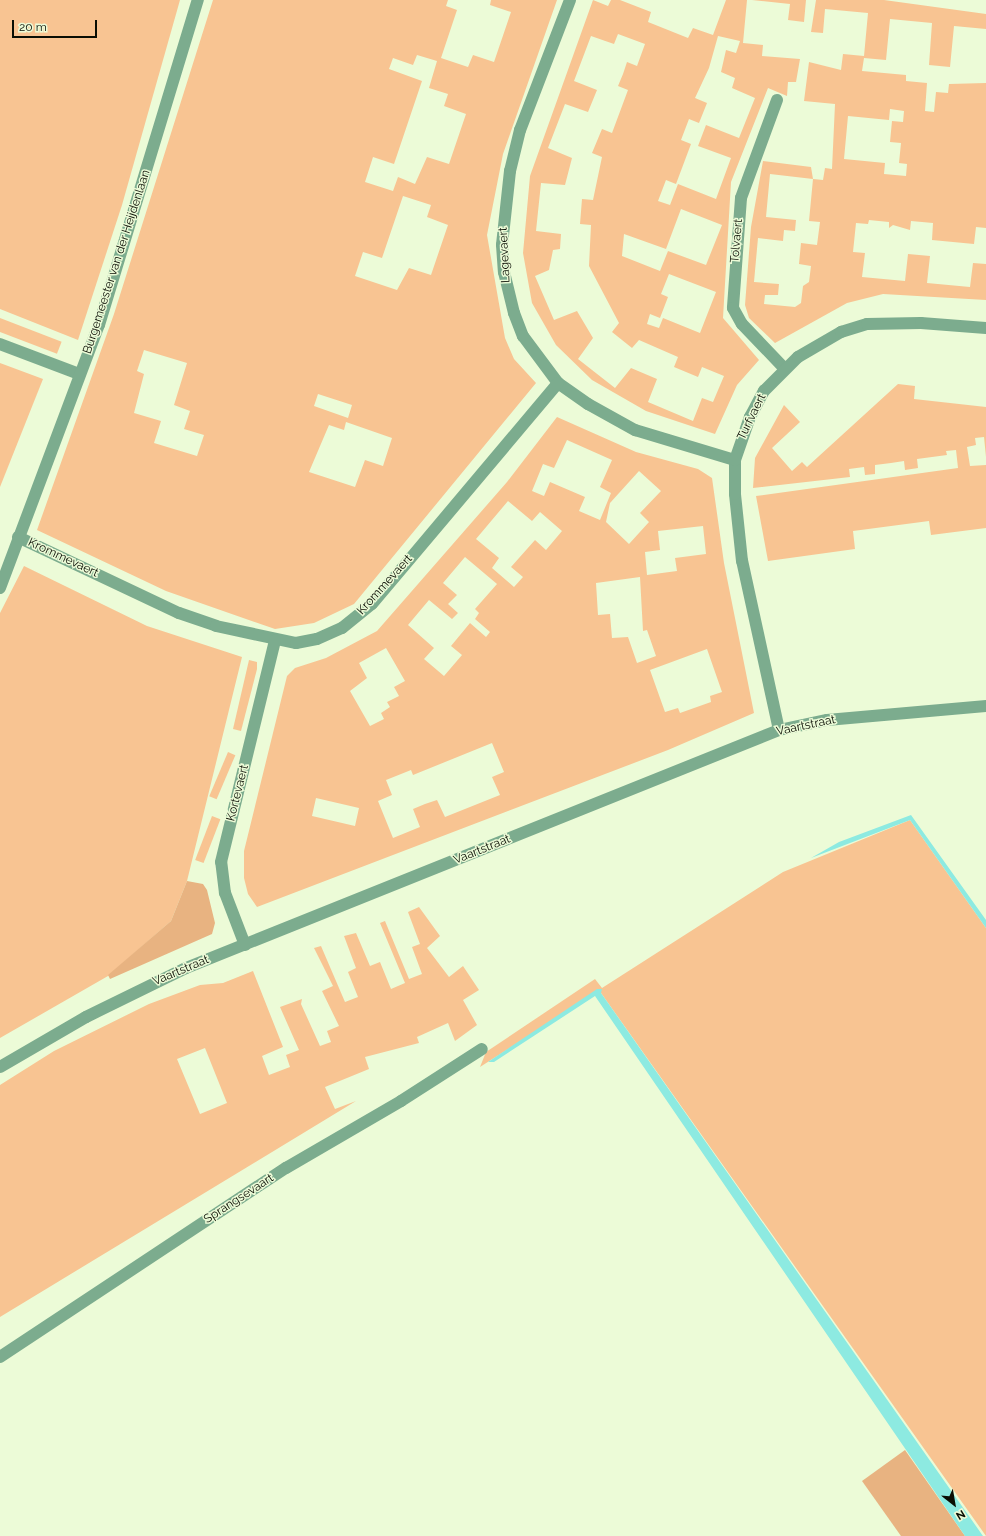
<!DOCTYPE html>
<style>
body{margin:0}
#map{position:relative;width:986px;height:1536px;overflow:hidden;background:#ecfbd7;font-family:Raleway,sans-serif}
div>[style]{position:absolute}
.green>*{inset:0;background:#f8c492;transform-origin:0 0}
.forest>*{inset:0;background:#e8b381}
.water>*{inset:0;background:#8deae1}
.street>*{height:12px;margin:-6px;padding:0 6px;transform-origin:6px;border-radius:6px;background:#7cac8e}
span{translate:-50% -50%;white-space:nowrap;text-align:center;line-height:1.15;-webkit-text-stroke:3px #ecfbd7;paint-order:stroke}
.street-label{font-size:12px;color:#0a0e04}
.north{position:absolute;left:934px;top:1484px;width:40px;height:40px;-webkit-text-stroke:3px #ecfbd7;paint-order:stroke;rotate:149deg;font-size:11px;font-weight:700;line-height:16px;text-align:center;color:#0a0e04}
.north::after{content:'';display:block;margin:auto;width:14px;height:18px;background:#0a0e04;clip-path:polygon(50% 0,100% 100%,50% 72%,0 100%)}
.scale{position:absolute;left:12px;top:20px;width:85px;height:18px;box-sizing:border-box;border:2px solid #0a0e04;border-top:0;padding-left:5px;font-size:12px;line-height:14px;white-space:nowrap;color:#0a0e04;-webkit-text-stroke:3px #ecfbd7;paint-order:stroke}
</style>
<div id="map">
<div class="green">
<i style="clip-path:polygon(0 0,180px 0,122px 205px,78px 340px,0 309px)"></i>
<i style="clip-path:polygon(evenodd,213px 0,448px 0,446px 6px,457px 10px,441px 58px,468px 67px,473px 55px,494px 62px,511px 12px,490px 5px,491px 0,557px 0,503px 154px,487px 235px,505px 338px,514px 359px,536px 383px,354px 604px,314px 623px,275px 629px,166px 591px,37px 530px,114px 314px,213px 0,417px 55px,437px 61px,429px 88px,448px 94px,444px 106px,466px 114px,449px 164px,427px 157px,415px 184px,398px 177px,393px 191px,365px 182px,373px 157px,394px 164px,422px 81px,389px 69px,393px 58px,413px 65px,417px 55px,213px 0,403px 196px,431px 205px,427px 217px,448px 225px,431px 275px,409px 268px,397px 290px,355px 276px,363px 252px,382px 258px,403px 196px,213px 0,144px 350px,187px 363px,174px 405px,190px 411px,184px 429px,204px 435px,197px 456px,154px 443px,161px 421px,134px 413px,144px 374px,137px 371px,144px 350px,213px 0,318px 394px,352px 405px,348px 418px,314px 406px,318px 394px,213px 0,346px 422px,392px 438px,383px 466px,365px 460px,355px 487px,309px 472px,329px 425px,344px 430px,346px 422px)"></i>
<i style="clip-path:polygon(evenodd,593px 0,608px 6px,611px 0,620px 0,651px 12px,648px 22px,688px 38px,693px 28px,713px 35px,726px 0,747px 0,743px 43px,763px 45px,762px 56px,800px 59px,796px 82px,788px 82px,787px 96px,768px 88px,731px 182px,723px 318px,759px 360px,737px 385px,715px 434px,646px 411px,592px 380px,556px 345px,532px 303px,523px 253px,530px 176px,593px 0,618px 34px,645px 44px,637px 66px,627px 62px,623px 74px,618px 86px,628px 90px,612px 133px,602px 129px,592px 153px,602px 157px,593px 200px,582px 199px,580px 224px,591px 225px,589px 266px,619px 323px,612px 332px,632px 348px,639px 340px,678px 357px,674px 367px,698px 377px,702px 367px,724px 376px,713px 402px,702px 398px,693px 421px,648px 402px,657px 379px,631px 368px,615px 388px,578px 359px,593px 338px,577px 311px,554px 320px,535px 276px,549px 270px,553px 250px,560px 249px,561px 234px,536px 231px,541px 183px,565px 185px,572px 158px,548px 148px,565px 104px,588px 112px,597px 90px,574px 81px,591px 36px,614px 44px,618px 34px,593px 0,718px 36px,740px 41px,736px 53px,726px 50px,721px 72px,735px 78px,732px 88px,755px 98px,739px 138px,706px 125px,698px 146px,731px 158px,716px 199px,678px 184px,670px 205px,658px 201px,666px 180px,676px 184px,691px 144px,681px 140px,689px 119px,699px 123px,707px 103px,695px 98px,709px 68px,718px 36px,593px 0,681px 209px,722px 225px,706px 265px,668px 251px,660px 271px,622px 256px,624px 234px,666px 249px,681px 209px,593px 0,669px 274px,716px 292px,700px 333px,663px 318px,659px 328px,647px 324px,650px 314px,660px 318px,668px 297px,661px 294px,669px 274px)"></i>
<i style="clip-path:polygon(752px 0,806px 0,804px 22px,788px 20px,790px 4px)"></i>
<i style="clip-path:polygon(evenodd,816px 0,884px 0,986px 14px,986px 29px,954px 26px,950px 67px,929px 65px,932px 23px,890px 19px,886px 60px,864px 58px,862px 71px,906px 75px,906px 81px,927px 83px,925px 111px,934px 112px,936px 92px,948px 93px,949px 84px,986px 83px,986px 228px,976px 227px,974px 244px,932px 240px,933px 223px,911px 221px,910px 230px,893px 225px,889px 228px,889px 222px,869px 220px,868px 224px,856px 223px,853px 252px,865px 253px,862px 277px,905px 281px,908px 254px,930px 256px,927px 283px,970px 287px,973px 263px,986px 264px,986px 300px,883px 294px,847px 303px,775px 343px,749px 318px,745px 305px,751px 227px,763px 161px,811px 167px,813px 179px,823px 180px,825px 168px,832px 169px,835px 104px,804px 101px,809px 62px,841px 70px,843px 54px,864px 56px,868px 13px,825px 9px,823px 33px,811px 32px,816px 0,890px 109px,904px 111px,903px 122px,892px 121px,890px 142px,901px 143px,899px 163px,907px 164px,906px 176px,884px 174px,885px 163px,844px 159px,848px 116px,889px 120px,890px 109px,816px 0,770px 174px,813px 179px,809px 221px,820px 222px,817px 245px,801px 243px,799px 264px,811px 266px,809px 282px,803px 286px,801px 303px,795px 307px,764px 304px,765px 295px,778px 295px,779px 284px,754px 282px,758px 238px,783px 241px,784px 230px,795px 231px,796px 220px,766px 217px,770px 174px)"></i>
<i style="left:0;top:318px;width:66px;height:13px;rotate:21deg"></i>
<i style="clip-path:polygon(0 363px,43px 379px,0 487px)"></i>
<i style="clip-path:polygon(898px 384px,915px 386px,914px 399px,986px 407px,986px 457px,984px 437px,975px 438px,976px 445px,967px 447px,970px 466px,986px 465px,986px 528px,931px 535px,929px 521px,853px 531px,855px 549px,768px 561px,756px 496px,958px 468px,956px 450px,946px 451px,947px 455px,917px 459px,918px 468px,905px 470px,904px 461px,891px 463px,875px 465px,875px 474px,865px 475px,864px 467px,849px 469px,850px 477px,753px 488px,755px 458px,784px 405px,800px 422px,772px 448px,792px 471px,802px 462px,807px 467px)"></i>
<i style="clip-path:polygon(evenodd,557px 417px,636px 452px,698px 469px,712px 478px,724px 563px,754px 713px,668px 750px,257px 907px,248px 894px,244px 878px,244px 851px,287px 676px,295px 668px,326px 658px,377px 631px,507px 482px,557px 417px,567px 440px,612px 460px,600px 487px,611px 493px,600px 520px,579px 511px,585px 497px,550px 482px,544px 496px,532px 491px,543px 464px,554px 468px,567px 440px,557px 417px,639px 471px,661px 491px,640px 513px,649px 522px,629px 544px,606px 522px,610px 503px,639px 471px,557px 417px,508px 501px,532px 521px,540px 512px,562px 531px,546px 550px,535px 540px,511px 567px,523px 577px,514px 587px,492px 568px,499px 558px,476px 539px,508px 501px,557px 417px,703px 526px,706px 554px,675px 558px,677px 571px,647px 575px,645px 552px,660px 550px,658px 531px,703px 526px,557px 417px,465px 557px,497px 584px,475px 609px,479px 613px,475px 619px,490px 632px,486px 637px,470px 623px,451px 646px,462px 655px,444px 676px,424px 659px,434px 648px,408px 625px,429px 600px,452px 619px,458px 613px,448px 604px,457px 595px,443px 583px,465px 557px,557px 417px,640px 577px,643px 631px,647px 630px,656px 656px,637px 663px,628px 637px,612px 638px,610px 614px,598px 615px,596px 583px,640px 577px,557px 417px,386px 648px,405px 681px,394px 687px,399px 696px,387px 702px,390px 707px,381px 713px,384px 719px,370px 726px,350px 691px,367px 678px,359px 663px,386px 648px,557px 417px,707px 649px,722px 692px,710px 696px,711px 702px,680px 713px,678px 708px,665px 712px,650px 670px,707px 649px,557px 417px,492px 743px,504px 772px,492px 777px,500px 795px,445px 817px,437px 800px,425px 804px,413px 809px,420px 827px,393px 838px,378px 801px,392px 795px,386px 780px,411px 770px,413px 775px,492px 743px,557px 417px,316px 798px,359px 808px,355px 826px,312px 816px,316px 798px)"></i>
<i style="clip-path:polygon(24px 566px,147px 626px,242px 657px,187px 881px,171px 921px,108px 976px,0 1038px,0 613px)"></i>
<i style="clip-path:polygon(249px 660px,257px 662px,257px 669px,241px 731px,233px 729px)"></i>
<i style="left:228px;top:752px;width:8px;height:48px;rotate:23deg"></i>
<i style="left:212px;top:816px;width:9px;height:47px;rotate:21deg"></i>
<i style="clip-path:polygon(910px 820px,986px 928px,986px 1536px,601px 993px,601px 989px,480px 1067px,486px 1052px,595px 979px,602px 988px,783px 872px)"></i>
<i style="clip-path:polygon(evenodd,419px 907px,440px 936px,427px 948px,449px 977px,463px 966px,479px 990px,463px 1000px,477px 1025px,455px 1041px,448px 1023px,417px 1037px,419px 1043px,365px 1057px,369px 1069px,325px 1087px,335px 1109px,356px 1101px,0 1317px,0 1085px,54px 1051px,149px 1004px,200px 985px,223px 983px,253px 971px,283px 1047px,262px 1056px,269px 1075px,290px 1067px,286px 1055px,299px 1050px,280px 1007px,302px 999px,301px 1004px,320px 1046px,331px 1042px,327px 1031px,339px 1026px,322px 991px,333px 986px,314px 948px,321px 946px,345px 1002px,358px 997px,348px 972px,356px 968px,344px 936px,356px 933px,370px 966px,380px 962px,391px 989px,405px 983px,380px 923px,385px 921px,409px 979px,422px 974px,412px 947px,420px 944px,408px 912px,419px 907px,205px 1048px,227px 1103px,200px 1114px,177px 1059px,205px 1048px)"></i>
</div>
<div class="forest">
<i style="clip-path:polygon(187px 881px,203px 884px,207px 890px,215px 923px,212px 934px,110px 979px,108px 975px,171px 921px)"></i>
<i style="clip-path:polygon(905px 1450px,965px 1536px,901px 1536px,862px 1481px)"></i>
</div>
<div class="water">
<i style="clip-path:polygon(911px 815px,986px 920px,986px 928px,910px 820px,811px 858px,839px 842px)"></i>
<i style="clip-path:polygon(597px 989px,602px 989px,601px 993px,983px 1536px,965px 1536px,595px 996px,494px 1062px,488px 1062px)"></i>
</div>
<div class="street">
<i style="left:570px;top:0;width:139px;rotate:111deg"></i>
<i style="left:520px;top:130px;width:42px;rotate:103.7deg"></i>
<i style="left:510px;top:171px;width:74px;rotate:96.2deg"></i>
<i style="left:502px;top:245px;width:27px;rotate:86deg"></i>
<i style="left:504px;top:272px;width:42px;rotate:76.3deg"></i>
<i style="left:514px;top:313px;width:25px;rotate:69deg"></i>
<i style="left:523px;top:336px;width:59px;rotate:53.3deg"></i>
<i style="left:558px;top:383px;width:37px;rotate:35deg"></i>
<i style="left:588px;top:404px;width:54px;rotate:29deg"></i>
<i style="left:635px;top:430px;width:104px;rotate:16.7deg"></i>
<i style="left:777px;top:100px;width:104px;rotate:110.2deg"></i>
<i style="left:741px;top:198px;width:110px;rotate:94.2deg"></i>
<i style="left:733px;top:308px;width:18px;rotate:61deg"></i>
<i style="left:742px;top:324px;width:62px;rotate:46.3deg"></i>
<i style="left:0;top:344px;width:85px;rotate:20.8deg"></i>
<i style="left:18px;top:537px;width:178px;rotate:25.3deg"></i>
<i style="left:179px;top:613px;width:39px;rotate:19deg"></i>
<i style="left:216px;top:626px;width:82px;rotate:12deg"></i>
<i style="left:296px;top:643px;width:21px;rotate:-11deg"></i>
<i style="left:317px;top:639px;width:27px;rotate:-24deg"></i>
<i style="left:342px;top:628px;width:38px;rotate:-39deg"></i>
<i style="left:372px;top:604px;width:289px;rotate:-49.9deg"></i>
<i style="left:0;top:588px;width:281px;rotate:-69.4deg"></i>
<i style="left:99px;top:325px;width:340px;rotate:-73.1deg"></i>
<i style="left:779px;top:730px;width:173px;rotate:-102.3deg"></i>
<i style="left:742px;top:561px;width:67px;rotate:-96deg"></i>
<i style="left:735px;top:494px;width:34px;rotate:-90deg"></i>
<i style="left:735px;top:460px;width:46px;rotate:-70.8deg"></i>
<i style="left:750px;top:417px;width:30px;rotate:-62deg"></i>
<i style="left:764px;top:391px;width:48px;rotate:-45deg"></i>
<i style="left:798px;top:357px;width:50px;rotate:-30.2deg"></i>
<i style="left:841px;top:332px;width:27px;rotate:-17deg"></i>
<i style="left:867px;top:324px;width:54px;rotate:-1.1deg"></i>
<i style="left:921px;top:323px;width:65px;rotate:4.4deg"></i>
<i style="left:245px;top:945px;width:56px;rotate:-111deg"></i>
<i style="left:225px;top:893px;width:31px;rotate:-97deg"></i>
<i style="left:221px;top:862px;width:228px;rotate:-76.3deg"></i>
<i style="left:0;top:1067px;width:99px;rotate:-30.2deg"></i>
<i style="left:86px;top:1017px;width:111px;rotate:-26.1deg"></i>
<i style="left:186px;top:968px;width:639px;rotate:-21.87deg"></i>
<i style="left:779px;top:730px;width:49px;rotate:-11.8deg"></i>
<i style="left:827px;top:720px;width:160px;rotate:-5deg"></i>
<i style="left:0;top:1357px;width:343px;rotate:-33.5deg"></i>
<i style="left:286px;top:1168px;width:133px;rotate:-30.2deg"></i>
<i style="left:401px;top:1101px;width:96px;rotate:-32.7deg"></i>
</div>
<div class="street-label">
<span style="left:737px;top:241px;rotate:-85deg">Tolvaert</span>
<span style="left:505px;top:255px;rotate:-93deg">Lagevaert</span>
<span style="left:117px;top:262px;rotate:-72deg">Burgemeester van der Heijdenlaan</span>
<span style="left:752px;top:417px;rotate:-64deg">Turfvaert</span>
<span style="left:63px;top:558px;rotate:25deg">Krommevaert</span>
<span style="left:385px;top:585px;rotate:-48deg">Krommevaert</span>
<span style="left:806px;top:726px;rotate:-12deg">Vaartstraat</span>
<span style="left:238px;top:793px;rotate:-76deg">Kortevaert</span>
<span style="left:482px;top:850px;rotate:-22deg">Vaartstraat</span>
<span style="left:181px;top:971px;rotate:-23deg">Vaartstraat</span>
<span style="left:239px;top:1199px;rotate:-33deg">Sprangsevaart</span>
</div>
<div class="north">N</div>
<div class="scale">20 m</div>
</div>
